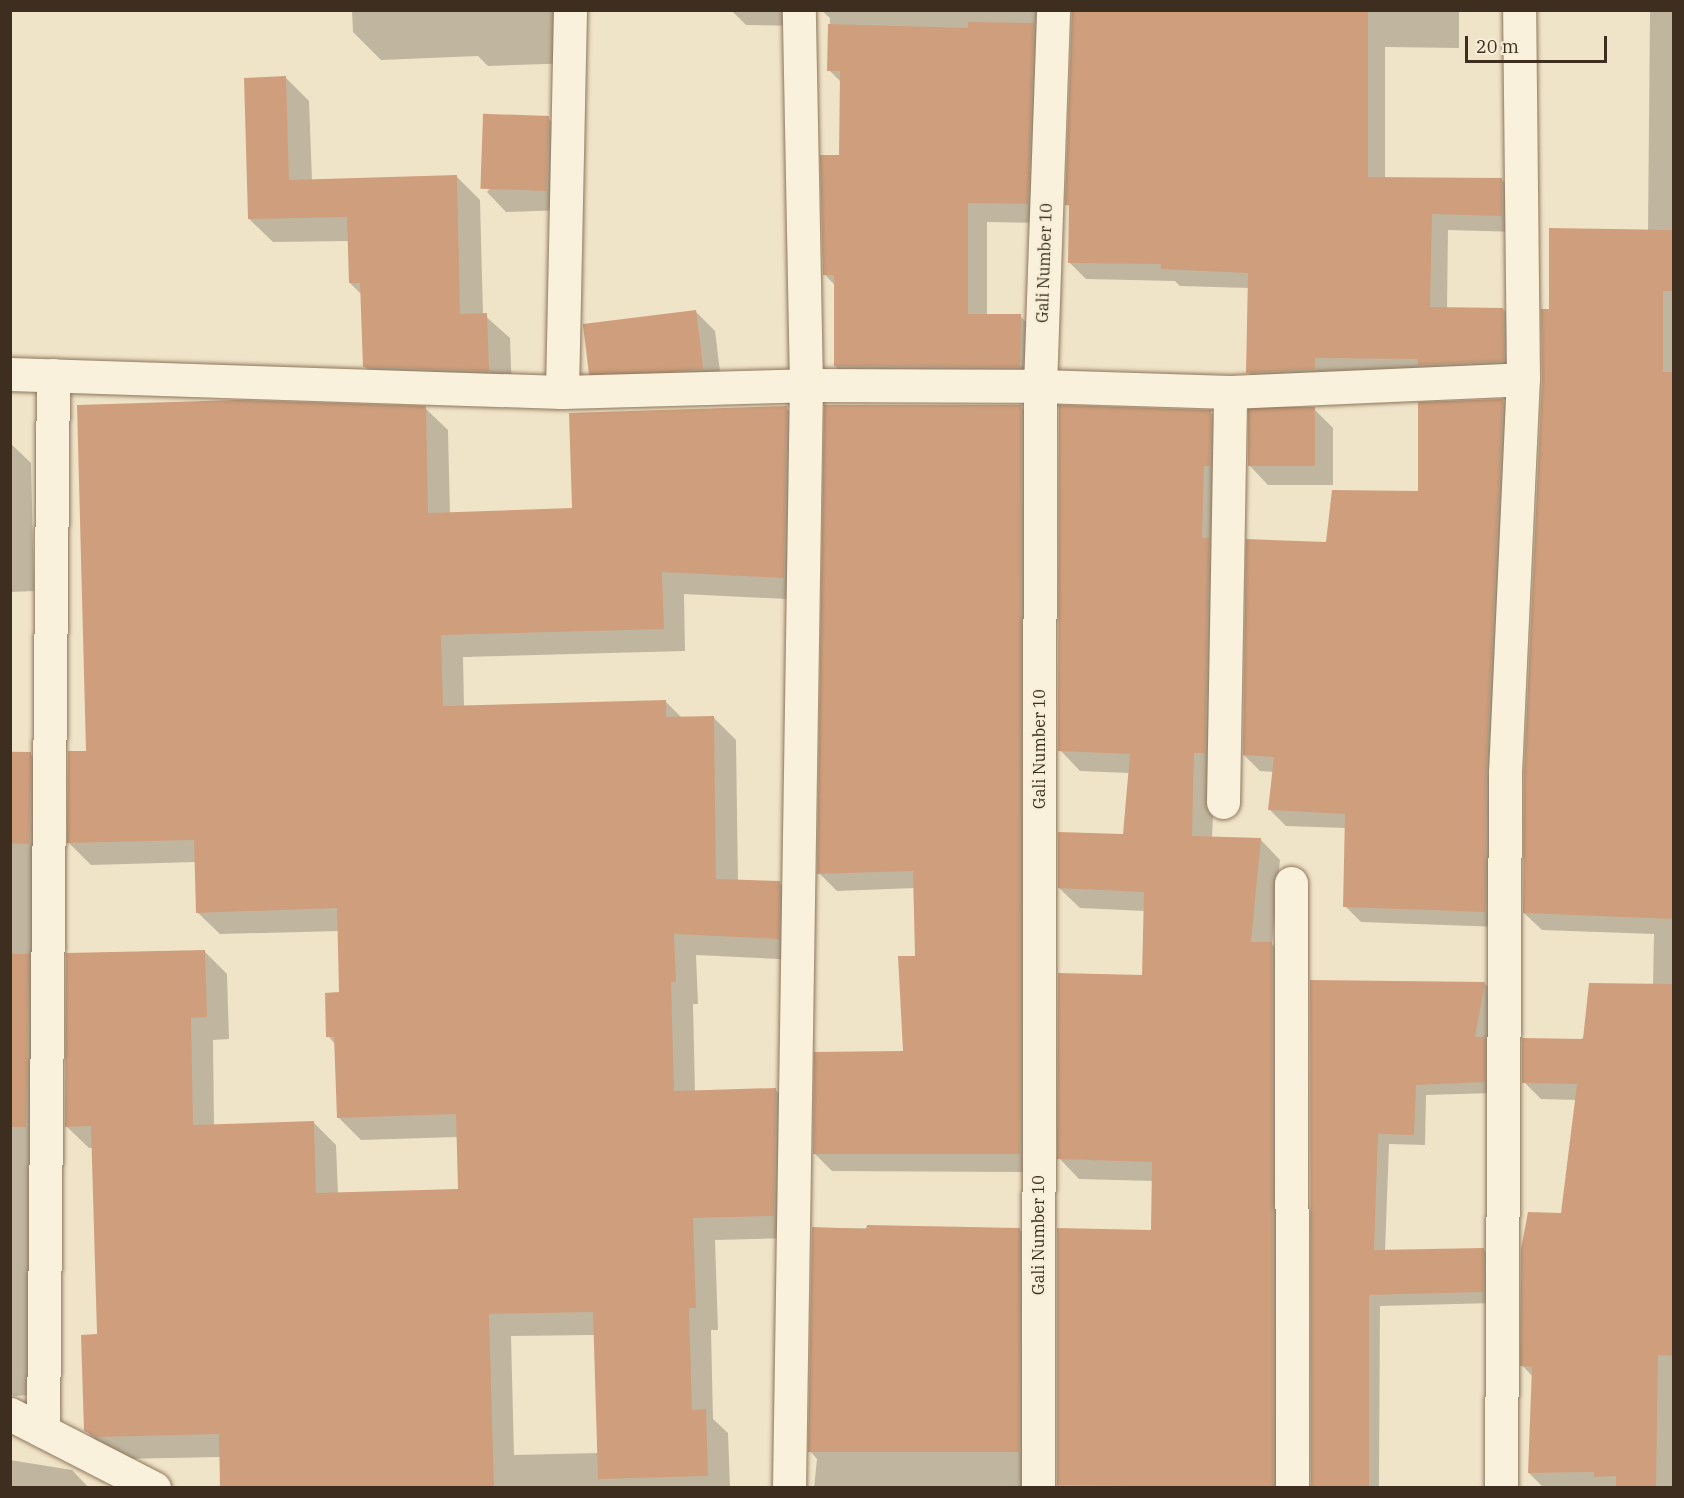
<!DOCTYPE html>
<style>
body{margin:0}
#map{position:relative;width:1684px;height:1498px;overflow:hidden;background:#f0e4c8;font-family:"IBM Plex Serif",serif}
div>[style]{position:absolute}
.shadow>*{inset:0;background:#0003}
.building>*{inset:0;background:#cf9f7d;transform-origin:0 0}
.roads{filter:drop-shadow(0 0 2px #8d765c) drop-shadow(0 0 2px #8d765c)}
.street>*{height:33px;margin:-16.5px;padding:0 16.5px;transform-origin:16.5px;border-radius:16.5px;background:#faf1dc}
span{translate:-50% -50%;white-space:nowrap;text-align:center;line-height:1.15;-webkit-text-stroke:4.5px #f7eed8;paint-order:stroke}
.street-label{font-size:16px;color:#3d2e20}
.frame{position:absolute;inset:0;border:12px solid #3d2e20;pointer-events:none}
.scale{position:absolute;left:1465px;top:36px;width:142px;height:27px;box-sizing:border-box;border:3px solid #3d2e20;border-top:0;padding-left:8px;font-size:18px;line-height:21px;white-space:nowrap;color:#3d2e20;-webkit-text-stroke:4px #f7eed8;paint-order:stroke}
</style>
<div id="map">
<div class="shadow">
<i style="clip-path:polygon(352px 10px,574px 10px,576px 63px,488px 66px,478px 56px,381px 60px,353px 32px)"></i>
<i style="clip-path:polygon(731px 10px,818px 10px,808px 13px,800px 26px,746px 25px)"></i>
<i style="clip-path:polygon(821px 10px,1054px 10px,1046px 223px,987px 222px,987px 315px,1020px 316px,1040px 335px,1039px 386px,855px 385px,835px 366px,835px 285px,824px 274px,841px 157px,842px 83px,829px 70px,830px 18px)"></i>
<i style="clip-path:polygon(1073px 10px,1459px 10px,1459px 48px,1385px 47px,1385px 179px,1501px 179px,1519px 196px,1519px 232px,1448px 230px,1447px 309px,1503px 309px,1520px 327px,1520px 378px,1265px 389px,1248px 372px,1249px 288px,1180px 286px,1175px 281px,1086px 279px,1069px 262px,1070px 208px,1067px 204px)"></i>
<i style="clip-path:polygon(1650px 10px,1674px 10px,1674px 1488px,1544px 1488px,1529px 1473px,1533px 1377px,1522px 1365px,1563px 1215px,1577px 1100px,1541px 1099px,1524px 1082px,1653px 985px,1654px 934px,1542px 930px,1524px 913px,1550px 310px,1648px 231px)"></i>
<i style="clip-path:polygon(286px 78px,309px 101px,312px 180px,456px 176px,480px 200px,483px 314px,510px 338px,512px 394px,388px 390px,364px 366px,362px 295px,350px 283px,349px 241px,273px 242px,249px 219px)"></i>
<i style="clip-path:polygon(548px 118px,568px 137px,566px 210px,506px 212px,487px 192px)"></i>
<i style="clip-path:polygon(696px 312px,715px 331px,722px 388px,609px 391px,590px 372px)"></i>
<i style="clip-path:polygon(1503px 400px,1519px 416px,1501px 927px,1361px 922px,1345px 906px,1346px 828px,1286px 826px,1270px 810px,1274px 772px,1260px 771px,1244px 755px,1328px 544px,1419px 493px)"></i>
<i style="clip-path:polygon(1021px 406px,1038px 424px,1037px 1172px,832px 1171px,814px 1153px,905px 1053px,917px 958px,915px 888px,837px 891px,819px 873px)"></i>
<i style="clip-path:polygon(evenodd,425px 408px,448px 430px,450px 514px,573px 510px,786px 408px,809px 430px,806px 600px,684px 594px,685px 651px,463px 657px,464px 707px,665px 701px,682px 718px,713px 717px,736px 740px,738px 881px,779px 882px,801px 905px,801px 960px,696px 955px,698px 1004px,693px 1004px,695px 1092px,776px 1090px,798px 1112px,796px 1238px,715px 1240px,718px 1330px,711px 1330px,713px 1419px,728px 1433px,730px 1488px,221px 1488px,221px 1457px,120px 1459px,108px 1453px,85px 1430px,98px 1336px,93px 1148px,89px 1148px,66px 1126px,204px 951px,227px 974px,229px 1039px,213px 1040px,214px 1126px,314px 1123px,336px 1145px,338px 1194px,459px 1191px,458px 1137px,361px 1140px,338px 1117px,336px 1045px,328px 1036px,341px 994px,339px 931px,220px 934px,197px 912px,196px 862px,91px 865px,69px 843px,88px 752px,425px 408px,595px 1335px,599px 1453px,514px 1455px,511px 1336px,595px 1335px)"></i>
<i style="clip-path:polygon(1314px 409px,1333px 428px,1333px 485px,1268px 485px,1249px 465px)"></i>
<i style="clip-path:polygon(1210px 412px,1231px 432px,1212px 838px,1260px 839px,1280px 860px,1272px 944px,1292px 964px,1292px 1488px,1058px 1488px,1059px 1230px,1152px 1231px,1154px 1181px,1079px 1179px,1059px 1158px,1144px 977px,1145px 911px,1080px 908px,1059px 888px,1124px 835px,1129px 773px,1080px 771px,1060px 750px)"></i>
<i style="clip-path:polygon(10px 443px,31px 463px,34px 591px,10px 592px)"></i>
<i style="clip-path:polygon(10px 754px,30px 754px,58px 782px,51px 1394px,14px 1396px,10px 1393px)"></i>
<i style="clip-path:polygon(1311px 981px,1484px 983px,1496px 994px,1495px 1093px,1426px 1095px,1425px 1145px,1389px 1144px,1385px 1252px,1483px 1249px,1494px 1261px,1494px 1303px,1380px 1306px,1379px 1488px,1312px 1488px)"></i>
<i style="clip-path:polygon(813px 1228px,1019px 1229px,1040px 1250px,1039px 1488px,814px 1488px,817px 1459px,810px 1451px)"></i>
<i style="clip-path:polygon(10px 1460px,72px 1470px,89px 1488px,10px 1488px)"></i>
</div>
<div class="building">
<i style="clip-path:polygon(1072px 10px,1368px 10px,1368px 177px,1502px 178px,1502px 216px,1432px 214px,1430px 307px,1503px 308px,1504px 361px,1418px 365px,1418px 359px,1315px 358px,1315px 369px,1246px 373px,1248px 273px,1161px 269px,1161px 264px,1068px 263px,1069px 205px,1065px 205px)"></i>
<i style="clip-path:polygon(968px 22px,1034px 23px,1028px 204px,968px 203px,968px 314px,1021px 314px,1020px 367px,834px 366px,834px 275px,823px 275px,820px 155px,839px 155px,840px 71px,827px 71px,828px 24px,968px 28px)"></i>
<i style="clip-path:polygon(286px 76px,289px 180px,457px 175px,460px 314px,487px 313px,489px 371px,363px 367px,360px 283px,349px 283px,347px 217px,248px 219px,244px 78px)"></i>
<i style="left:549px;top:116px;width:75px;height:66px;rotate:92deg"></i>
<i style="clip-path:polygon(1549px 228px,1674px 230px,1674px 291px,1663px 291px,1663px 372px,1674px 372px,1674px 919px,1523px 913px,1524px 773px,1542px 380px,1541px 309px,1549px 309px)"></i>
<i style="left:696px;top:310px;width:59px;height:114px;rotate:83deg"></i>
<i style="clip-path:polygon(1503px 399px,1486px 773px,1485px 912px,1343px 907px,1345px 814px,1268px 810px,1274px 757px,1243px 755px,1246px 539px,1326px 542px,1332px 490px,1418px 491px,1418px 402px)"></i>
<i style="clip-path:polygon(237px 400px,426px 406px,428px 513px,572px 508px,569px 413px,787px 406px,784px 578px,662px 572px,664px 629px,441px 635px,443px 706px,666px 700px,666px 717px,714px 716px,716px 879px,780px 881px,779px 939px,674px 934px,676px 982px,671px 982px,674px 1091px,776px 1088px,774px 1216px,693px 1218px,696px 1308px,689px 1308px,692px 1410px,706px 1409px,708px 1476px,598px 1479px,593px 1312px,489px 1314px,494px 1488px,220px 1488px,219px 1434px,97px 1437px,84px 1431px,81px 1335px,97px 1334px,91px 1126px,65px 1127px,66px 953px,205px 950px,207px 1017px,191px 1018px,193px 1125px,314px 1121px,316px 1193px,458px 1189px,456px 1114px,337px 1118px,334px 1037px,326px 1037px,325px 993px,339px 992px,337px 908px,196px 913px,194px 840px,67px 843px,68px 751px,86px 751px,77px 405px)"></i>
<i style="clip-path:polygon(824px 405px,1021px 405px,1020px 1154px,813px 1154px,814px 1052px,903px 1051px,898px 956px,915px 956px,913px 871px,817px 874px)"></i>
<i style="clip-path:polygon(1059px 405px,1211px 410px,1210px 466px,1204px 466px,1202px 538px,1209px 538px,1205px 753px,1194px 753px,1192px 836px,1261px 838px,1251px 942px,1272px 942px,1273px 1488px,1057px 1485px,1057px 1228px,1151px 1230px,1152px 1162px,1057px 1159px,1058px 973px,1142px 975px,1144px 892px,1058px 888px,1058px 832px,1123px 834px,1130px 754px,1058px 751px)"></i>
<i style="left:1315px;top:407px;width:59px;height:67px;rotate:90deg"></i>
<i style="left:31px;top:752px;width:92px;height:21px;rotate:91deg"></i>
<i style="left:29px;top:954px;width:173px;height:19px;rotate:91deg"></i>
<i style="clip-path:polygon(1310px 980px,1485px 982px,1475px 1037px,1485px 1037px,1485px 1082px,1416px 1085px,1414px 1135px,1378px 1134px,1374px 1250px,1484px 1248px,1483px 1292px,1369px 1295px,1369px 1488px,1311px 1488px)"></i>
<i style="clip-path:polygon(1589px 983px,1674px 984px,1674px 1356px,1658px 1355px,1656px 1488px,1616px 1488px,1616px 1476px,1594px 1477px,1594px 1472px,1528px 1473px,1532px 1367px,1520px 1366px,1521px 1249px,1528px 1212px,1561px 1213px,1577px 1084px,1522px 1083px,1522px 1038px,1583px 1039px)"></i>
<i style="clip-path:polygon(867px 1225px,1020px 1228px,1019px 1452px,808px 1452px,812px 1227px,866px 1229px)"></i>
</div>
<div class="roads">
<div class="street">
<i style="left:10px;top:374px;width:552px;rotate:1.87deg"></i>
<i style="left:562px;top:392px;width:244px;rotate:-1.6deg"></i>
<i style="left:806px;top:385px;width:234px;rotate:0.2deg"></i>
<i style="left:1040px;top:386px;width:190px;rotate:1.8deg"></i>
<i style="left:1230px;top:392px;width:293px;rotate:-2.5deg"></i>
<i style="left:562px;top:392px;width:382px;rotate:-88.8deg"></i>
<i style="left:1223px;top:802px;width:410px;rotate:-89deg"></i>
<i style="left:1291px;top:883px;width:605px;rotate:89.91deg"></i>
<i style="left:10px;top:1414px;width:162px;rotate:27.2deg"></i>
<i style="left:43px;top:1431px;width:1056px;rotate:-89.46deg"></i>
<i style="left:789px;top:1488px;width:1103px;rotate:-89.12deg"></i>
<i style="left:806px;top:385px;width:375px;rotate:-91.1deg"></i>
<i style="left:1038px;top:1488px;width:1102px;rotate:-89.9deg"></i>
<i style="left:1040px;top:386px;width:376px;rotate:-88deg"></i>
<i style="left:1501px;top:1488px;width:715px;rotate:-89.68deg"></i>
<i style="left:1505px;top:773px;width:394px;rotate:-87.4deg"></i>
<i style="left:1523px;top:379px;width:369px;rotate:-90.6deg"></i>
</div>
</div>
<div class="street-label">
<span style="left:1044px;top:263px;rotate:-88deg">Gali Number 10</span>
<span style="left:1039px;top:749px;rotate:-90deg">Gali Number 10</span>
<span style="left:1038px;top:1235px;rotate:-90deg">Gali Number 10</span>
</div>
<div class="frame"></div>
<div class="scale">20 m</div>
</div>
